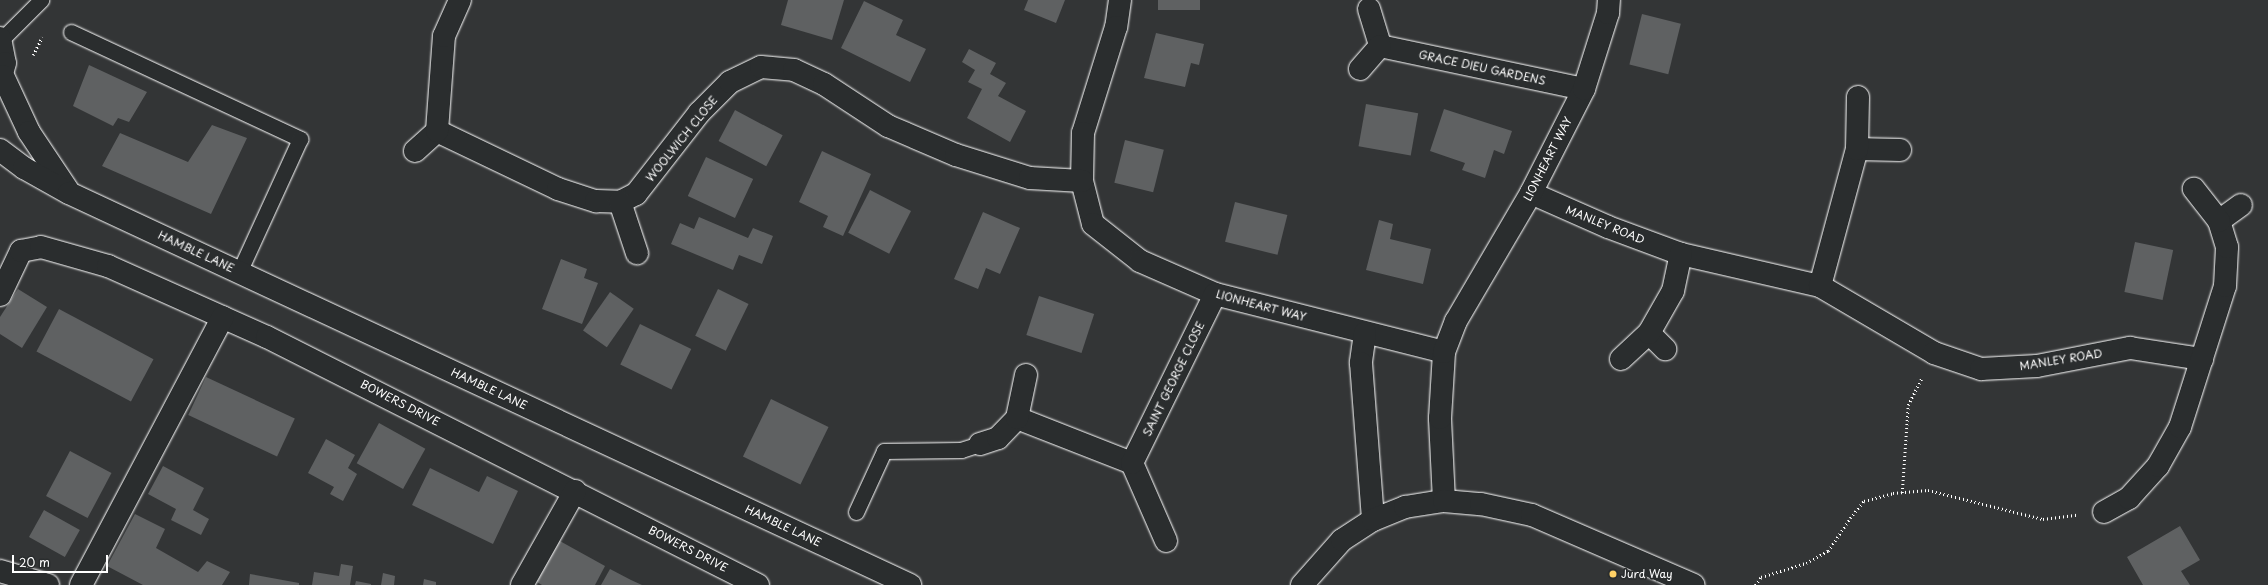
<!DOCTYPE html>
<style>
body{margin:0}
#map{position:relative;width:2268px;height:585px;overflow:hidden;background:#333536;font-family:"Playpen Sans",sans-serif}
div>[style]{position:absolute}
.building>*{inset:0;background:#5f6162;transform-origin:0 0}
.path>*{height:2.5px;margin-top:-1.25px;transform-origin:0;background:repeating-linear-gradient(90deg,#fff 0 1px,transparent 0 4px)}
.roads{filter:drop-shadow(0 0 1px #fff) drop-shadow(0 0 1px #fff)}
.service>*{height:15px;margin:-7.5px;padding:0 7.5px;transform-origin:7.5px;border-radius:7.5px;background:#2a2d2e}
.minor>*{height:22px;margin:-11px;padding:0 11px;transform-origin:11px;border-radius:11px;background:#2a2d2e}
.tertiary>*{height:22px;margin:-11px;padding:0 11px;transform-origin:11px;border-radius:11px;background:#2a2d2e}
.primary>*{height:22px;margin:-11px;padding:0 11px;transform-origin:11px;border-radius:11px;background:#2a2d2e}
.dots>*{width:11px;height:11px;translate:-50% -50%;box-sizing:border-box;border:2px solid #2a2d2e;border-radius:50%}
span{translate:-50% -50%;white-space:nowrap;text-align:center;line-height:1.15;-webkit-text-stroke:3.5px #2a2d2e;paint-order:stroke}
.street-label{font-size:11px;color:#fff}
.poi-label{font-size:11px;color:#fff}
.left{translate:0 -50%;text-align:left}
.scale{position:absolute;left:12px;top:555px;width:96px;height:18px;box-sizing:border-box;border:2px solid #fff;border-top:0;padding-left:5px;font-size:12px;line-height:14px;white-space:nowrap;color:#fff;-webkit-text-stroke:3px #2a2d2e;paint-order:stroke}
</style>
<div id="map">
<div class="building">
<i style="clip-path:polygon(788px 0,844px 0,832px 40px,781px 25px)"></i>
<i style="clip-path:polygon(1028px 0,1065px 0,1056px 23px,1024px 10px)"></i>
<i style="left:1158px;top:0;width:42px;height:10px"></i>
<i style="clip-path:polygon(864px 1px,903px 20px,896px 35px,926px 49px,910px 82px,841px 48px)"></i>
<i style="left:1642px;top:14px;width:40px;height:52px;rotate:14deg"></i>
<i style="clip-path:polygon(1156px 33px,1204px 44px,1199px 65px,1191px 63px,1185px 87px,1144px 78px)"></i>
<i style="clip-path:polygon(969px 49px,996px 63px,990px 74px,1006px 83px,998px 96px,1026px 111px,1010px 142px,967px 118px,982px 89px,968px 82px,975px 70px,962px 62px)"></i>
<i style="clip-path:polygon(89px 65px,147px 92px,129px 122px,118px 118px,113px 126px,73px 106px)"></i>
<i style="left:1366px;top:104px;width:53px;height:43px;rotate:10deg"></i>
<i style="clip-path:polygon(1444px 109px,1512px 131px,1504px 154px,1494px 150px,1485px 178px,1462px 170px,1465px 163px,1430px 151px)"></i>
<i style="left:735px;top:110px;width:54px;height:35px;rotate:28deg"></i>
<i style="clip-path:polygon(212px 125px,247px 138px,211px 214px,102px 166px,120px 133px,188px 162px)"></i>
<i style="left:1125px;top:140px;width:40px;height:44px;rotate:14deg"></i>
<i style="clip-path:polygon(822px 151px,871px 174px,843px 236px,823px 227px,828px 216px,799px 202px)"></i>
<i style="left:706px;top:157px;width:52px;height:43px;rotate:25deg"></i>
<i style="left:870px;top:190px;width:46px;height:48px;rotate:27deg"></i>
<i style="left:1235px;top:202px;width:54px;height:41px;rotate:14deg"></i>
<i style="clip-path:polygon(983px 212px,1020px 228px,1000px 274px,986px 268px,978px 289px,954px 279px)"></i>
<i style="clip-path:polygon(699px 217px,748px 238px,753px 228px,773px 236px,762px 264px,739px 255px,733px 270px,671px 244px,680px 223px,694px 229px)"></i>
<i style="clip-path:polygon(1379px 220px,1393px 224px,1390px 239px,1431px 249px,1423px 284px,1366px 270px)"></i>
<i style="left:2135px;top:242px;width:39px;height:51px;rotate:12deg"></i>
<i style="clip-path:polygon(561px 259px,587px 269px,584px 278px,598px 283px,582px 324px,542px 309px)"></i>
<i style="clip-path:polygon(18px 289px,47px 307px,22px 348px,0 334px,0 317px)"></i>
<i style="left:718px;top:289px;width:34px;height:52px;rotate:26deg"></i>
<i style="left:610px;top:292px;width:29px;height:47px;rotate:35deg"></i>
<i style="left:1039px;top:296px;width:58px;height:41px;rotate:18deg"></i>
<i style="left:59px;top:309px;width:107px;height:48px;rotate:28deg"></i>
<i style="left:640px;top:324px;width:57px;height:45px;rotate:26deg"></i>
<i style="left:206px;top:377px;width:98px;height:42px;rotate:25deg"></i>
<i style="left:771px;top:399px;width:64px;height:64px;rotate:26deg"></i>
<i style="left:379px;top:423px;width:53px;height:46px;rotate:29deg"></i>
<i style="clip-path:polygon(326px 439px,355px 455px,348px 468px,357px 474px,343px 501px,330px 494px,334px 487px,308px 473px)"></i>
<i style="left:70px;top:451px;width:47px;height:51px;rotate:28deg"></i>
<i style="clip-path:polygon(163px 466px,204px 488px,193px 510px,209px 519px,201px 535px,171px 520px,176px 509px,148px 494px)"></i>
<i style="clip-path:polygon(430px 468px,479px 492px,487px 476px,518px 491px,493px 544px,412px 505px)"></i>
<i style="left:44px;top:510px;width:41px;height:31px;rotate:29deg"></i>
<i style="clip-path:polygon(135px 514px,165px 529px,156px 548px,198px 572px,207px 561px,230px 572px,222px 585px,143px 585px,107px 566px)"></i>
<i style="clip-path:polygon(2180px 526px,2200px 560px,2181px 571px,2190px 585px,2143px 585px,2127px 557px)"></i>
<i style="clip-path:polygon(558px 540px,605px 566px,595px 585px,542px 585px,537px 582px)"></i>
<i style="clip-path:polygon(341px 564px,353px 566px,350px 585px,312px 585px,314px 572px,339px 576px)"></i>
<i style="clip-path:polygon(610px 569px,631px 580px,642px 585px,601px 585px)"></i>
<i style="clip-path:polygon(383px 573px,395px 576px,394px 585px,381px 585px)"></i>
<i style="clip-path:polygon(250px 574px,299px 583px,299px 585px,249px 585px)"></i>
<i style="clip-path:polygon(424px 579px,436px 582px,436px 585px,423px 585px)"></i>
<i style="clip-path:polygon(356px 581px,371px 584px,371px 585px,355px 585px)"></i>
</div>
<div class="path">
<i style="left:33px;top:55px;width:20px;rotate:-63deg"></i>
<i style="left:1902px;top:493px;width:88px;rotate:-86.1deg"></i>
<i style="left:1908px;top:405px;width:31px;rotate:-63deg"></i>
<i style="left:1755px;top:585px;width:10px;rotate:-53deg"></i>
<i style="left:1761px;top:577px;width:47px;rotate:-17.3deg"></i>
<i style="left:1806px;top:563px;width:25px;rotate:-29deg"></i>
<i style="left:1828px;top:551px;width:40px;rotate:-56deg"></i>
<i style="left:1850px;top:518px;width:22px;rotate:-51deg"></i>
<i style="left:1864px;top:501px;width:30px;rotate:-15deg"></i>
<i style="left:1893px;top:493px;width:35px;rotate:-5deg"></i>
<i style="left:1928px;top:490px;width:119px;rotate:14.2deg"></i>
<i style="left:2043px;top:519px;width:34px;rotate:-7deg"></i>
</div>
<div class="roads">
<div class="service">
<i style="left:71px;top:32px;width:253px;rotate:25deg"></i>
<i style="left:300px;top:139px;width:146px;rotate:114.6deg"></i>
<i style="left:1px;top:40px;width:57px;rotate:-45deg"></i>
<i style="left:856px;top:512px;width:67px;rotate:-65.3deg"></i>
<i style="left:884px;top:451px;width:77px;rotate:-0.7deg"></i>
<i style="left:961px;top:450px;width:20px;rotate:-18deg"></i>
</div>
<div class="minor">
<i style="left:1120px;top:0;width:27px;rotate:98deg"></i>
<i style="left:1116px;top:27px;width:111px;rotate:107.3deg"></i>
<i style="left:1083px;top:133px;width:48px;rotate:91.2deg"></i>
<i style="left:1082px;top:181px;width:44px;rotate:75.7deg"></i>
<i style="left:1093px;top:224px;width:60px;rotate:38.2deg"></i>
<i style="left:1140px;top:261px;width:82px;rotate:23.7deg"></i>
<i style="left:1215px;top:294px;width:236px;rotate:14.2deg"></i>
<i style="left:1369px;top:9px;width:39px;rotate:73deg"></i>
<i style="left:1380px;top:46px;width:208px;rotate:11.9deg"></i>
<i style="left:1360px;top:69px;width:30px;rotate:-49deg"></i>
<i style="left:437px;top:131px;width:134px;rotate:25.6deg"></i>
<i style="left:558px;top:189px;width:40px;rotate:18deg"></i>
<i style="left:596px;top:201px;width:24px;rotate:2deg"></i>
<i style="left:620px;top:202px;width:18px;rotate:-27deg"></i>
<i style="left:636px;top:194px;width:103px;rotate:-52.1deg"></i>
<i style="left:699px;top:113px;width:44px;rotate:-45deg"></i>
<i style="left:730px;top:82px;width:34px;rotate:-26deg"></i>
<i style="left:761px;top:67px;width:33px;rotate:5deg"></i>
<i style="left:794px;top:70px;width:33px;rotate:25deg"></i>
<i style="left:824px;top:84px;width:77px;rotate:33.3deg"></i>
<i style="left:888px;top:126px;width:74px;rotate:23.1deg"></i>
<i style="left:956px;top:155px;width:77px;rotate:17.3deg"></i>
<i style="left:1030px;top:178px;width:52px;rotate:3.3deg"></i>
<i style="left:1857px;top:149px;width:43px;rotate:1.3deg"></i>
<i style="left:415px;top:151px;width:30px;rotate:-42deg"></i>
<i style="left:437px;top:131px;width:95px;rotate:-85.8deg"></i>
<i style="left:444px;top:36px;width:39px;rotate:-66deg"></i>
<i style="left:1531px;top:193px;width:84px;rotate:23.8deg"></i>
<i style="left:1608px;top:227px;width:78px;rotate:20.3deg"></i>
<i style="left:1681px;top:254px;width:143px;rotate:13deg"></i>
<i style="left:1820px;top:286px;width:132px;rotate:30.4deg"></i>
<i style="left:1934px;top:353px;width:50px;rotate:18.8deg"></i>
<i style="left:1981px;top:369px;width:56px;rotate:-3.1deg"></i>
<i style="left:2037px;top:366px;width:95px;rotate:-11deg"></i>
<i style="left:2130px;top:348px;width:73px;rotate:8.7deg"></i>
<i style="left:620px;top:202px;width:54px;rotate:71.6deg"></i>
<i style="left:2219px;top:221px;width:27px;rotate:-36deg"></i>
<i style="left:1820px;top:286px;width:142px;rotate:-74.9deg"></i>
<i style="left:1857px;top:149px;width:52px;rotate:-88.9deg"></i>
<i style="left:0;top:295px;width:49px;rotate:-64.5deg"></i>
<i style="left:21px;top:251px;width:20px;rotate:-11deg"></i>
<i style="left:41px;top:247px;width:70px;rotate:15.8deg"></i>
<i style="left:108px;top:266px;width:174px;rotate:24.1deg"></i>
<i style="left:267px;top:337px;width:550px;rotate:26.8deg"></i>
<i style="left:1365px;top:333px;width:30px;rotate:98deg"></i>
<i style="left:1361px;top:363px;width:157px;rotate:85.6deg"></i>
<i style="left:1649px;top:333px;width:23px;rotate:45deg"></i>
<i style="left:1621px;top:359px;width:38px;rotate:-43deg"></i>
<i style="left:1649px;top:333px;width:48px;rotate:-60.3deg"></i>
<i style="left:1673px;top:291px;width:38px;rotate:-78deg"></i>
<i style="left:1017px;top:418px;width:123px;rotate:21.4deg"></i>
<i style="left:1132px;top:463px;width:85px;rotate:66.4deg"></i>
<i style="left:980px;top:444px;width:19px;rotate:-18deg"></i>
<i style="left:998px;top:438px;width:28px;rotate:-46deg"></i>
<i style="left:1017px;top:418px;width:44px;rotate:-78.2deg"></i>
<i style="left:1132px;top:463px;width:188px;rotate:-63.8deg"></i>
<i style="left:1444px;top:501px;width:83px;rotate:-92.8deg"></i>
<i style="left:1440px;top:418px;width:66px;rotate:-86.5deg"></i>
<i style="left:1444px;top:352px;width:33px;rotate:-69deg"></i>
<i style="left:1456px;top:321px;width:148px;rotate:-59.6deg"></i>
<i style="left:1531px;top:193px;width:117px;rotate:-63deg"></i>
<i style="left:1584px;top:89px;width:80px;rotate:-72.5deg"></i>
<i style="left:1608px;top:13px;width:13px;rotate:-86deg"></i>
<i style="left:2104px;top:512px;width:29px;rotate:-29deg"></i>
<i style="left:2129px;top:498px;width:43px;rotate:-47.8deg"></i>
<i style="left:2158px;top:466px;width:45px;rotate:-60.6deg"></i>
<i style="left:2180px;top:427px;width:148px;rotate:-72.3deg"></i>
<i style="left:2225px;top:286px;width:39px;rotate:-87deg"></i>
<i style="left:2227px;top:247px;width:27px;rotate:-107deg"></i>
<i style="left:2219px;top:221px;width:41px;rotate:-128deg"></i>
<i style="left:0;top:571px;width:50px;rotate:16.3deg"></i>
<i style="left:81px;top:585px;width:303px;rotate:-62.1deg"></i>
<i style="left:522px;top:585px;width:108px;rotate:-60.6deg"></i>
</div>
<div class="tertiary">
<i style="left:1302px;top:585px;width:60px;rotate:-48.4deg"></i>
<i style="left:1342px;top:540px;width:37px;rotate:-33deg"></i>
<i style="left:1373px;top:520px;width:35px;rotate:-22deg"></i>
<i style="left:1405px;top:507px;width:39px;rotate:-9deg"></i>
<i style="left:1444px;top:501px;width:37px;rotate:5deg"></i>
<i style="left:1481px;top:504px;width:52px;rotate:12.2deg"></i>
<i style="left:1532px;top:515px;width:176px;rotate:23.4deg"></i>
</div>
<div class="primary">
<i style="left:0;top:38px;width:25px;rotate:79deg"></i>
<i style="left:5px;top:63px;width:19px;rotate:106deg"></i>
<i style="left:3px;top:76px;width:62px;rotate:65.1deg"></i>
<i style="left:29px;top:132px;width:69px;rotate:56.3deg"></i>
<i style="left:0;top:150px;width:30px;rotate:37deg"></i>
<i style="left:24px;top:168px;width:51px;rotate:29.1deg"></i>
<i style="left:69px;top:193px;width:928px;rotate:24.99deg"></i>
</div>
</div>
<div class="dots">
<i style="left:1613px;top:574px;background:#ffd166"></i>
</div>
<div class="street-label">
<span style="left:1482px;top:68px;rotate:12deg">GRACE DIEU GARDENS</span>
<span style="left:682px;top:139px;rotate:-51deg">WOOLWICH CLOSE</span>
<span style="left:1548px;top:159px;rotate:-63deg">LIONHEART WAY</span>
<span style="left:1605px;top:225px;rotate:22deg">MANLEY ROAD</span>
<span style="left:196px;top:252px;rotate:25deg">HAMBLE LANE</span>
<span style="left:1261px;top:306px;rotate:15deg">LIONHEART WAY</span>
<span style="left:2061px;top:360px;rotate:-9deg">MANLEY ROAD</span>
<span style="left:1174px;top:379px;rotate:-64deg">SAINT GEORGE CLOSE</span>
<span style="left:489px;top:389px;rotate:25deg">HAMBLE LANE</span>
<span style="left:400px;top:403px;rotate:27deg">BOWERS DRIVE</span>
<span style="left:783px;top:526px;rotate:25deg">HAMBLE LANE</span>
<span style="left:688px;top:549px;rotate:27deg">BOWERS DRIVE</span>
</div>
<div class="poi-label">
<span class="left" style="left:1621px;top:574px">Jurd Way</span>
</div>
<div class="scale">20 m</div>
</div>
